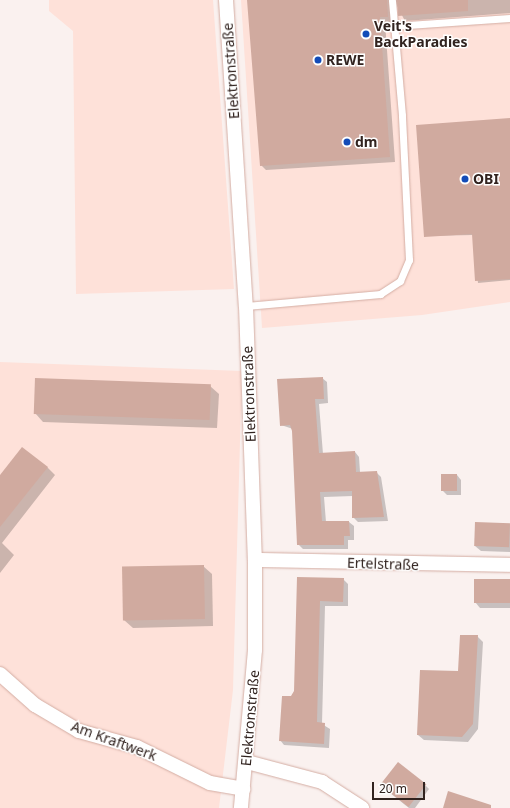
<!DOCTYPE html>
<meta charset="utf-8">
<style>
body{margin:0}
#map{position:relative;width:510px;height:808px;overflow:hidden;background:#faf1ef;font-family:"Noto Sans",sans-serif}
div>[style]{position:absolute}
.built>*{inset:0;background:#fee1d9}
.shadow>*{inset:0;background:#0003}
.building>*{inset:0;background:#d0aa9f;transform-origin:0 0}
.roads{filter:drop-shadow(0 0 1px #d4ada3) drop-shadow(0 0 1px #d4ada3)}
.lane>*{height:7px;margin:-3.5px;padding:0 3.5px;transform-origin:3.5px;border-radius:3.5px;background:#fff}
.street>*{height:14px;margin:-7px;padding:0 7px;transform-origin:7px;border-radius:7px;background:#fff}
.dots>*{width:11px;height:11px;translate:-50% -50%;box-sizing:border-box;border:2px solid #fff;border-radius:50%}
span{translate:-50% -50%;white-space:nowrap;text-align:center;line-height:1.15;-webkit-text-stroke:3px #fff;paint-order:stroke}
.poi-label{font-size:14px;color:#31231f;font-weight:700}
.left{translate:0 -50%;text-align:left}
.street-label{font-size:14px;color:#31231f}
.scale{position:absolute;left:372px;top:782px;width:53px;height:18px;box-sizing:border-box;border:2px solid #31231f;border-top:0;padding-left:5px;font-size:12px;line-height:14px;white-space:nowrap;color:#31231f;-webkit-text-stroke:3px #fff;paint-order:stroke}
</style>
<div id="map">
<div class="built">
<i style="clip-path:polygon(49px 0,213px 0,234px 289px,76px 294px,73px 31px,49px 11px)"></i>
<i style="clip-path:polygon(241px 0,510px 0,510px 302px,422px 315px,262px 328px)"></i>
<i style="clip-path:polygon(0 362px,242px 371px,233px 690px,219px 808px,0 808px)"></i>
</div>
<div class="shadow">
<i style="clip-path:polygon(248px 0,510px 0,510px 13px,405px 21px,394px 0,393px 22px,385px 22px,395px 162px,266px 170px,261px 165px)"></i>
<i style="clip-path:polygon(510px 119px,510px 280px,478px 283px,473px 235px,425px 236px)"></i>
<i style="clip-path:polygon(322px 378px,327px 382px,328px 403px,319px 404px,323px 454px,355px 452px,359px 457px,360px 472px,376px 472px,381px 477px,388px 521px,358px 522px,353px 517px,353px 496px,324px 497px,326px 522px,349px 522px,354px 526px,354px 540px,348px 540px,348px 549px,303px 549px,298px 544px,293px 429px,281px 425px)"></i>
<i style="clip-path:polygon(210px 386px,219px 394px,217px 428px,43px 422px,35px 413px)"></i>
<i style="clip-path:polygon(47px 467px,55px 475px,2px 543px,14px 555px,0 573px,0 476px)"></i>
<i style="clip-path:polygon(442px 475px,457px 475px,461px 480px,461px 495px,447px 495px,443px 491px)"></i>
<i style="clip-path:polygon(510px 524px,510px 552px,481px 551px,475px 546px)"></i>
<i style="clip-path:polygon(203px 566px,212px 574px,213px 626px,133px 628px,124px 620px)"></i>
<i style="clip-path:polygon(298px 578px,343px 579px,348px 584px,348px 606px,325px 606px,322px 724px,330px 729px,329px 748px,284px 745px,280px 740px,295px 691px)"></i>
<i style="clip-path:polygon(510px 580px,510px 608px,480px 608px,475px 602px)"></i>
<i style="clip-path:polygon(477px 636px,483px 642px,478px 729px,468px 742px,424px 740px,418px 735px,459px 672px)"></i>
<i style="clip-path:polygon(425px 785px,429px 789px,415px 808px,409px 808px,385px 789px)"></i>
</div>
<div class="building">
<i style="clip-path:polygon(247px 0,387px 0,388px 17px,380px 17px,390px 157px,260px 166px)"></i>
<i style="clip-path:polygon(397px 0,468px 0,468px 11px,398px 16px)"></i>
<i style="clip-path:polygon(510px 118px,510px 279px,475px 281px,472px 234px,424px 237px,416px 125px)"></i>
<i style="clip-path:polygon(323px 377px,324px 399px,315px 399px,319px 453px,355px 451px,356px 472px,377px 471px,384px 517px,352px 518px,352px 491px,320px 492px,322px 521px,349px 521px,350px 536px,344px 536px,344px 545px,297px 545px,292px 431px,290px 425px,280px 426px,277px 379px)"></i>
<i style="left:35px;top:378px;width:176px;height:36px;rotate:2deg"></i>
<i style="clip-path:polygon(22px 447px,48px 467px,0 527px,0 475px)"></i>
<i style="left:441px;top:474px;width:16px;height:17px"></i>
<i style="left:475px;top:522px;width:35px;height:24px;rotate:2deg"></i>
<i style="left:204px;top:565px;width:54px;height:82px;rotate:89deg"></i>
<i style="clip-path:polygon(297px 577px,344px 578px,343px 602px,320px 601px,317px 722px,325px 723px,324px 744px,279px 741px,282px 696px,291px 696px,294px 691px)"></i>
<i style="left:474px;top:579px;width:36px;height:24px"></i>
<i style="clip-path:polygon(460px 635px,478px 635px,473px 724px,462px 737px,417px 735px,420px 670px,458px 671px)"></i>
<i style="left:398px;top:762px;width:36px;height:29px;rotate:38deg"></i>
<i style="clip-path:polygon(448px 791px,491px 805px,491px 808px,443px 808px)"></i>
</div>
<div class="roads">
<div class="lane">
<i style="left:393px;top:26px;width:117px;rotate:-3.9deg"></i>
<i style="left:246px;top:306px;width:135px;rotate:-5.1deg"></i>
<i style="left:380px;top:294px;width:24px;rotate:-33deg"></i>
<i style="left:400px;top:281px;width:23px;rotate:-67deg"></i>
<i style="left:409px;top:260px;width:145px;rotate:-92.8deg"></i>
<i style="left:402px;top:115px;width:115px;rotate:-95deg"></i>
</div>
<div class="street">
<i style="left:226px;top:0;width:307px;rotate:86.3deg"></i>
<i style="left:246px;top:306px;width:254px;rotate:88deg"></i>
<i style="left:255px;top:560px;width:90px;rotate:90deg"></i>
<i style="left:255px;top:650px;width:159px;rotate:95.1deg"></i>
<i style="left:255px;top:560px;width:255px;rotate:1.1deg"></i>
<i style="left:0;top:674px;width:47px;rotate:41.5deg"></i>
<i style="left:35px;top:705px;width:51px;rotate:30.6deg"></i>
<i style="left:79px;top:731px;width:60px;rotate:15.4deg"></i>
<i style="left:137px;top:747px;width:81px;rotate:26.3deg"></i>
<i style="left:210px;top:783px;width:34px;rotate:10deg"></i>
<i style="left:247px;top:762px;width:78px;rotate:14.9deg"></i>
<i style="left:322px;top:782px;width:48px;rotate:33deg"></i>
</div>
</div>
<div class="dots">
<i style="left:366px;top:34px;background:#134cb8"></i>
<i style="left:318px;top:60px;background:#134cb8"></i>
<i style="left:347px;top:142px;background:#134cb8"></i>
<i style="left:465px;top:179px;background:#134cb8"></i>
</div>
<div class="poi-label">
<span class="left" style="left:374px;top:34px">Veit's<br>BackParadies</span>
<span class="left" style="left:326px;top:60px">REWE</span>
<span class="left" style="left:355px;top:142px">dm</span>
<span class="left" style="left:473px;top:179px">OBI</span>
</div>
<div class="street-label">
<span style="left:231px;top:71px;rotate:-94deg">Elektronstraße</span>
<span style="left:249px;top:394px;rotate:-92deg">Elektronstraße</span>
<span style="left:383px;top:564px;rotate:2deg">Ertelstraße</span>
<span style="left:250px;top:718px;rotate:-85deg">Elektronstraße</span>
<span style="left:114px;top:741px;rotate:20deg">Am Kraftwerk</span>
</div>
<div class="scale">20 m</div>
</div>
